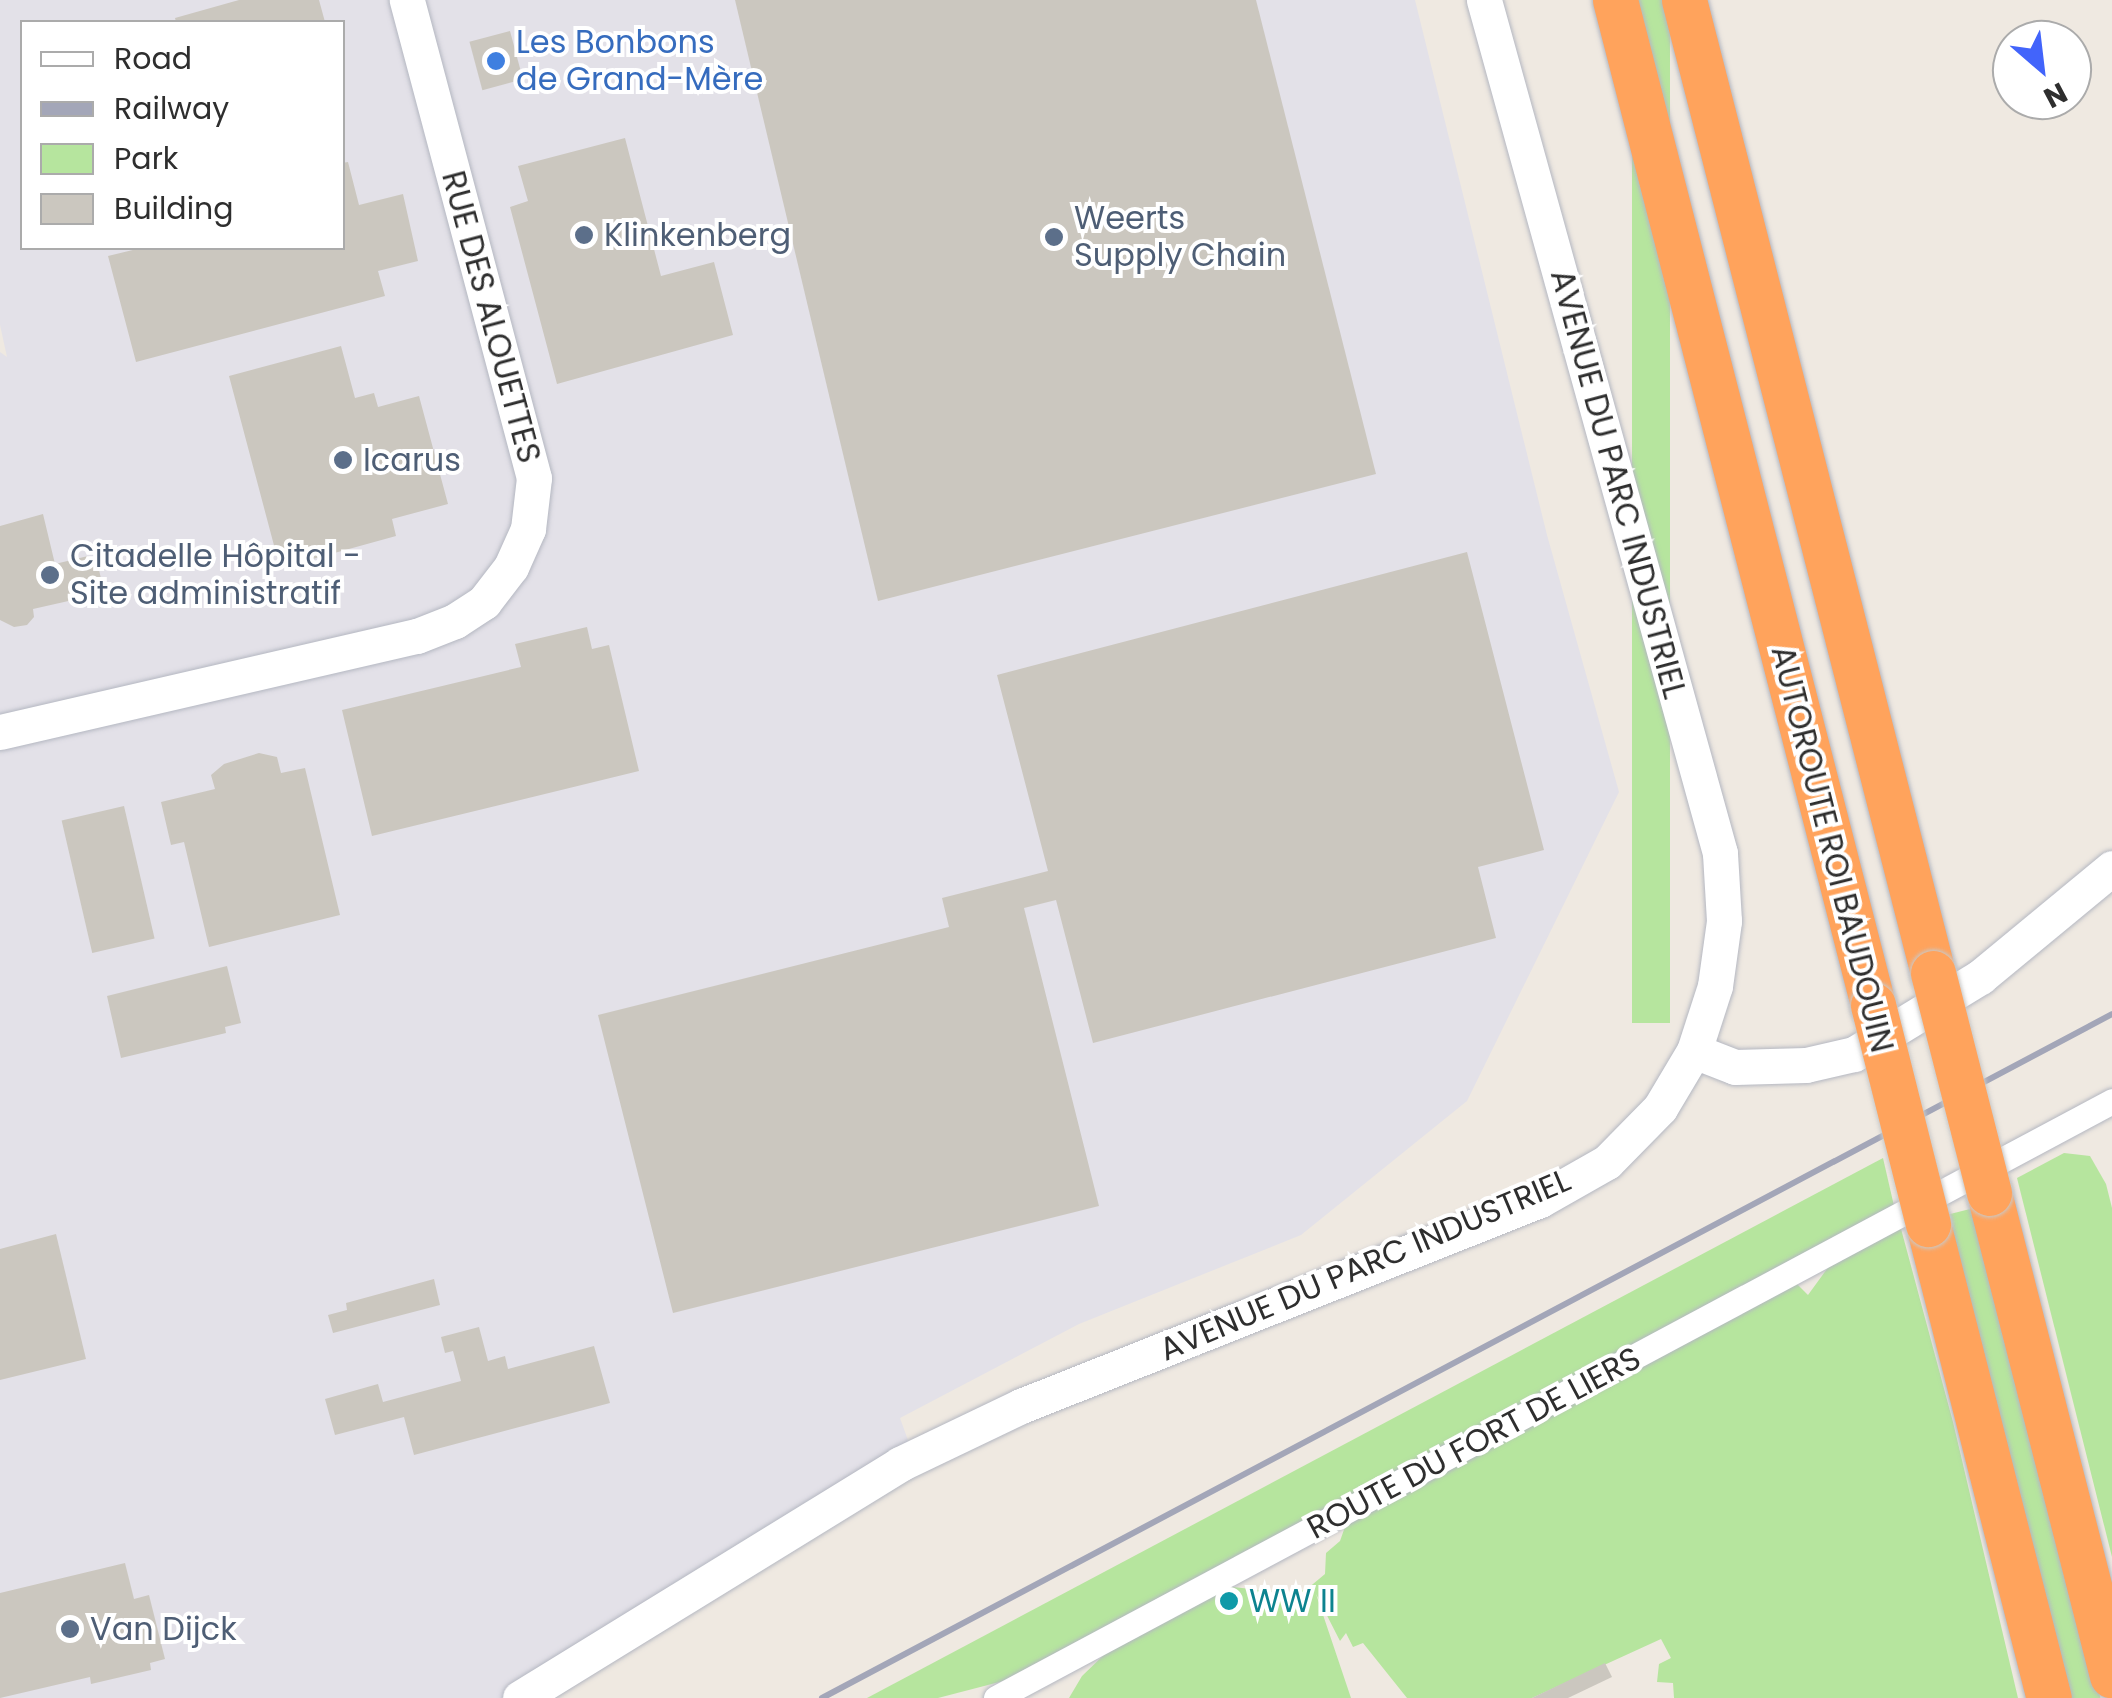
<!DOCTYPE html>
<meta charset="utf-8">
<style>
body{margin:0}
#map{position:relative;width:2112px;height:1698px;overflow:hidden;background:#efe9e1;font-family:Poppins,sans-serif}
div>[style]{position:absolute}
.industrial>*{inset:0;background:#e3e1e8}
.green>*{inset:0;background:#b6e59e;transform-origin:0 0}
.building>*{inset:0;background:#cbc7bf;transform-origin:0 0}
.roads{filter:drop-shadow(0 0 2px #b4b7c1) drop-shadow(0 0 2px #b4b7c1)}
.street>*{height:25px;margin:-12.5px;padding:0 12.5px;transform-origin:12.5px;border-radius:12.5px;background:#fff}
.secondary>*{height:35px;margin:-17.5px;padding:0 17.5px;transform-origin:17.5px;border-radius:17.5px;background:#fff}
.highway>*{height:45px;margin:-22.5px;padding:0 22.5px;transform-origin:22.5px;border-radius:22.5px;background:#ffa35c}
.rail>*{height:6px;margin:-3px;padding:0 3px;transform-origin:3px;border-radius:3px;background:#a3a6b8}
.bridges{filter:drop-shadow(0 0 2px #c9c9c9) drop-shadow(0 0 2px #c9c9c9)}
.highway-bridge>*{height:45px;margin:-22.5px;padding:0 22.5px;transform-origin:22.5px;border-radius:22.5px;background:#ffa35c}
.dots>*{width:28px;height:28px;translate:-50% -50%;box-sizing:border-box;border:5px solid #fff;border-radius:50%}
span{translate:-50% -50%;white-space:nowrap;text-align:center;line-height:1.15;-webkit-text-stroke:8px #fff;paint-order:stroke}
.shop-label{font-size:32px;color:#366cbe}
.left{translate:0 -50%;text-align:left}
.service-label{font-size:32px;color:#4e5e75}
.street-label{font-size:32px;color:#2e2e2e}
.culture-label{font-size:32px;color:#0d838f}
.legend{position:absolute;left:20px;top:20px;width:325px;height:230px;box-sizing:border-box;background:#fff;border:2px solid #ababab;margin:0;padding:12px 18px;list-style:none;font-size:30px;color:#2e2e2e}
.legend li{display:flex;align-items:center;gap:20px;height:50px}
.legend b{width:50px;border:2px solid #ababab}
.north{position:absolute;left:1992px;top:20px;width:100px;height:100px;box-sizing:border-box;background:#fff;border:2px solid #ababab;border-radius:50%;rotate:152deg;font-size:28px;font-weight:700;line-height:40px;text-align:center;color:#2e2e2e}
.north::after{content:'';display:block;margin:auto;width:35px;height:45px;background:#4264fb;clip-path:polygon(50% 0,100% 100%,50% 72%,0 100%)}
</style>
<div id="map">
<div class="industrial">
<i style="clip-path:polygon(evenodd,0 0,1415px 0,1547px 535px,1619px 792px,1467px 1101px,1301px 1235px,1079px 1324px,900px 1418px,919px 1471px,542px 1698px,0 1698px,0 352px,7px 357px,0 325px,0 0,22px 22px,342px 22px,342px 248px,22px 248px,22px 22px)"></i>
</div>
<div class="green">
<i style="left:1632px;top:0;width:38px;height:1023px"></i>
<i style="clip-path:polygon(2064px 1153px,2090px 1156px,2106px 1184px,2112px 1208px,2112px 1557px,2017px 1178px)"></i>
<i style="clip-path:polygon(1883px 1158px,1894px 1206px,1011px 1679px,938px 1698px,867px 1698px)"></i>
<i style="left:1978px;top:1207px;width:507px;height:42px;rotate:76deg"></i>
<i style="clip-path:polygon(1900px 1225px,1953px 1422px,2018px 1698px,1674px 1698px,1673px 1683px,1657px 1682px,1659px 1664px,1671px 1658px,1661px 1639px,1532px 1698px,1407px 1698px,1363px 1643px,1353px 1647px,1346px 1633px,1340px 1641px,1316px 1594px,1351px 1698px,1069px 1698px,1082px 1676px,1109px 1650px,1225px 1586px,1292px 1594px,1307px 1589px,1325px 1574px,1326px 1553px,1340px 1541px,1346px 1524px,1795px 1282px,1808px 1295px,1832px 1262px)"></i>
</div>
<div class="building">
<i style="clip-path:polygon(239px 0,319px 0,325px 22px,176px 22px,175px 18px)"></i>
<i style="clip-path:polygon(735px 0,1256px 0,1376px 474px,878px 601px)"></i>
<i style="left:510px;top:31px;width:50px;height:42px;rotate:75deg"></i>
<i style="clip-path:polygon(625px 138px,661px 276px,714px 262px,733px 335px,557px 384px,510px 207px,528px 201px,518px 166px)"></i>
<i style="clip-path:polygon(348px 162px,359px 205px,403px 194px,418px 261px,378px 271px,385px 296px,136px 362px,108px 256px,141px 248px,342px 248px,342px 163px)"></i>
<i style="clip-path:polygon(341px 346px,355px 398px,374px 393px,378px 407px,419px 396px,448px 504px,392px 519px,396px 536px,280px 568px,229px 376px)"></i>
<i style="clip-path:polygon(43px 514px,55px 564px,88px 556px,97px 561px,102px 583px,95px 595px,33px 609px,34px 617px,27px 625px,14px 627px,0 620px,0 526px)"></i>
<i style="clip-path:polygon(1467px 552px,1544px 850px,1478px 867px,1496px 938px,1093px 1043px,1056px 900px,1024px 908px,1099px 1206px,673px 1313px,598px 1015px,949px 927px,942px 898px,1048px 871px,997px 675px)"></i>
<i style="clip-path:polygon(587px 627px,592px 649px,609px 645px,639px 771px,372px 836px,342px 710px,521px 667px,515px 644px)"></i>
<i style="clip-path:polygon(259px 753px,277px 757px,281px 773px,305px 768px,340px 915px,209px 947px,184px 842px,171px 845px,161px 802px,215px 789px,211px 775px,224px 764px)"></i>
<i style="left:124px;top:806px;width:136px;height:64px;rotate:77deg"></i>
<i style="clip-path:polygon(227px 966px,241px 1023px,225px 1027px,226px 1033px,121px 1058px,107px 996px)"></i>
<i style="clip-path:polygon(56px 1234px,86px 1359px,0 1380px,0 1249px)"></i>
<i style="clip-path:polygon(434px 1279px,440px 1305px,333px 1333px,328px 1315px,347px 1310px,346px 1303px)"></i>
<i style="clip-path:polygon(479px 1327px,488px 1361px,505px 1356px,508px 1369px,594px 1346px,610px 1403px,414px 1455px,404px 1417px,335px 1435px,325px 1399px,378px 1384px,383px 1402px,461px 1381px,453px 1351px,445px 1353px,441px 1337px)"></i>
<i style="clip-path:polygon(125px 1563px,134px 1599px,149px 1595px,165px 1659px,150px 1663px,151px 1670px,91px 1684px,90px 1677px,0 1698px,0 1593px)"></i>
<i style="clip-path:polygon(1605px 1663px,1612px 1677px,1568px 1698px,1532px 1698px)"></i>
</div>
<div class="roads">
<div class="street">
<i style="left:996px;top:1698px;width:1266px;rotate:-28.14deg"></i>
</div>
<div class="secondary">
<i style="left:0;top:732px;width:428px;rotate:-13deg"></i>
<i style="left:417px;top:636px;width:41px;rotate:-21.5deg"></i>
<i style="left:455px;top:621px;width:35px;rotate:-33deg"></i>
<i style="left:484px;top:602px;width:44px;rotate:-52.4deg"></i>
<i style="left:511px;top:567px;width:42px;rotate:-65.9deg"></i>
<i style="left:528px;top:529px;width:51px;rotate:-83.3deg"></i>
<i style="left:534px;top:478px;width:495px;rotate:-104.9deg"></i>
<i style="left:1694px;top:1051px;width:44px;rotate:21.3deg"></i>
<i style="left:1735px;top:1067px;width:71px;rotate:-1.6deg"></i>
<i style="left:1806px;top:1065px;width:49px;rotate:-12.9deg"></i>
<i style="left:1854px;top:1054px;width:148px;rotate:-31.4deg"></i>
<i style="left:1980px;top:977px;width:171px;rotate:-39.5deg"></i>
<i style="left:520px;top:1698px;width:446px;rotate:-31.6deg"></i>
<i style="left:900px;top:1464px;width:134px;rotate:-25.6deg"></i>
<i style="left:1021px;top:1406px;width:558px;rotate:-21.65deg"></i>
<i style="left:1540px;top:1200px;width:77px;rotate:-29.6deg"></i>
<i style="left:1607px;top:1162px;width:76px;rotate:-45.5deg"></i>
<i style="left:1660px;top:1108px;width:66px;rotate:-59.2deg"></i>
<i style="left:1694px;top:1051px;width:68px;rotate:-72.1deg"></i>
<i style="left:1715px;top:986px;width:66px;rotate:-82.1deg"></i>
<i style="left:1724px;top:921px;width:68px;rotate:-93.4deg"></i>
<i style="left:1720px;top:853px;width:885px;rotate:-105.47deg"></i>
</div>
<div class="highway">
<i style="left:1615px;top:0;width:1038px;rotate:75.6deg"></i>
<i style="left:1684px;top:0;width:1004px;rotate:75.65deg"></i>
<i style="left:1989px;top:1193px;width:498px;rotate:75.7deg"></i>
<i style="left:1928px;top:1224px;width:489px;rotate:75.7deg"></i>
</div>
</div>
<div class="rail">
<i style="left:822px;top:1698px;width:1460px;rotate:-27.93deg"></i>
</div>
<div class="bridges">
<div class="highway-bridge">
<i style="left:1933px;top:973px;width:227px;rotate:75.7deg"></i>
<i style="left:1873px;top:1005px;width:226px;rotate:75.9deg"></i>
</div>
</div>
<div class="dots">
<i style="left:496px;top:61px;background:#3f7fe0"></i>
<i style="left:584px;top:235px;background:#5c6f8a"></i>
<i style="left:1054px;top:237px;background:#5c6f8a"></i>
<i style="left:343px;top:460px;background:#5c6f8a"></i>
<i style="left:50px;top:575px;background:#5c6f8a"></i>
<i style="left:1229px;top:1601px;background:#0f9aa8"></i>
<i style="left:70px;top:1629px;background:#5c6f8a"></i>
</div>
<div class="shop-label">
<span class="left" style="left:516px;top:61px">Les Bonbons<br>de Grand-Mère</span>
</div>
<div class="service-label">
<span class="left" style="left:1074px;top:237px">Weerts<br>Supply Chain</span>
<span class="left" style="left:604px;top:235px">Klinkenberg</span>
<span class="left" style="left:363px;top:460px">Icarus</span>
<span class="left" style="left:70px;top:575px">Citadelle Hôpital -<br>Site administratif</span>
<span class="left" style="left:90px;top:1629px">Van Dijck</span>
</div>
<div class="street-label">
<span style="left:491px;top:317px;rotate:75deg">RUE DES ALOUETTES</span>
<span style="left:1618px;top:484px;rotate:75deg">AVENUE DU PARC INDUSTRIEL</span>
<span style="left:1832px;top:849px;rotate:76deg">AUTOROUTE ROI BAUDOUIN</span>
<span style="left:1365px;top:1265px;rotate:-23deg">AVENUE DU PARC INDUSTRIEL</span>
<span style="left:1474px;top:1443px;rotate:-28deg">ROUTE DU FORT DE LIERS</span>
</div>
<div class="culture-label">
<span class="left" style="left:1249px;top:1601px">WW II</span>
</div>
<ul class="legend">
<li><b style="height:12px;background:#fff"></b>Road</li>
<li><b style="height:12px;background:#a3a6b8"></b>Railway</li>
<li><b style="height:28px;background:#b6e59e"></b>Park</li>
<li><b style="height:28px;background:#cbc7bf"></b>Building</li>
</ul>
<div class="north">N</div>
</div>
